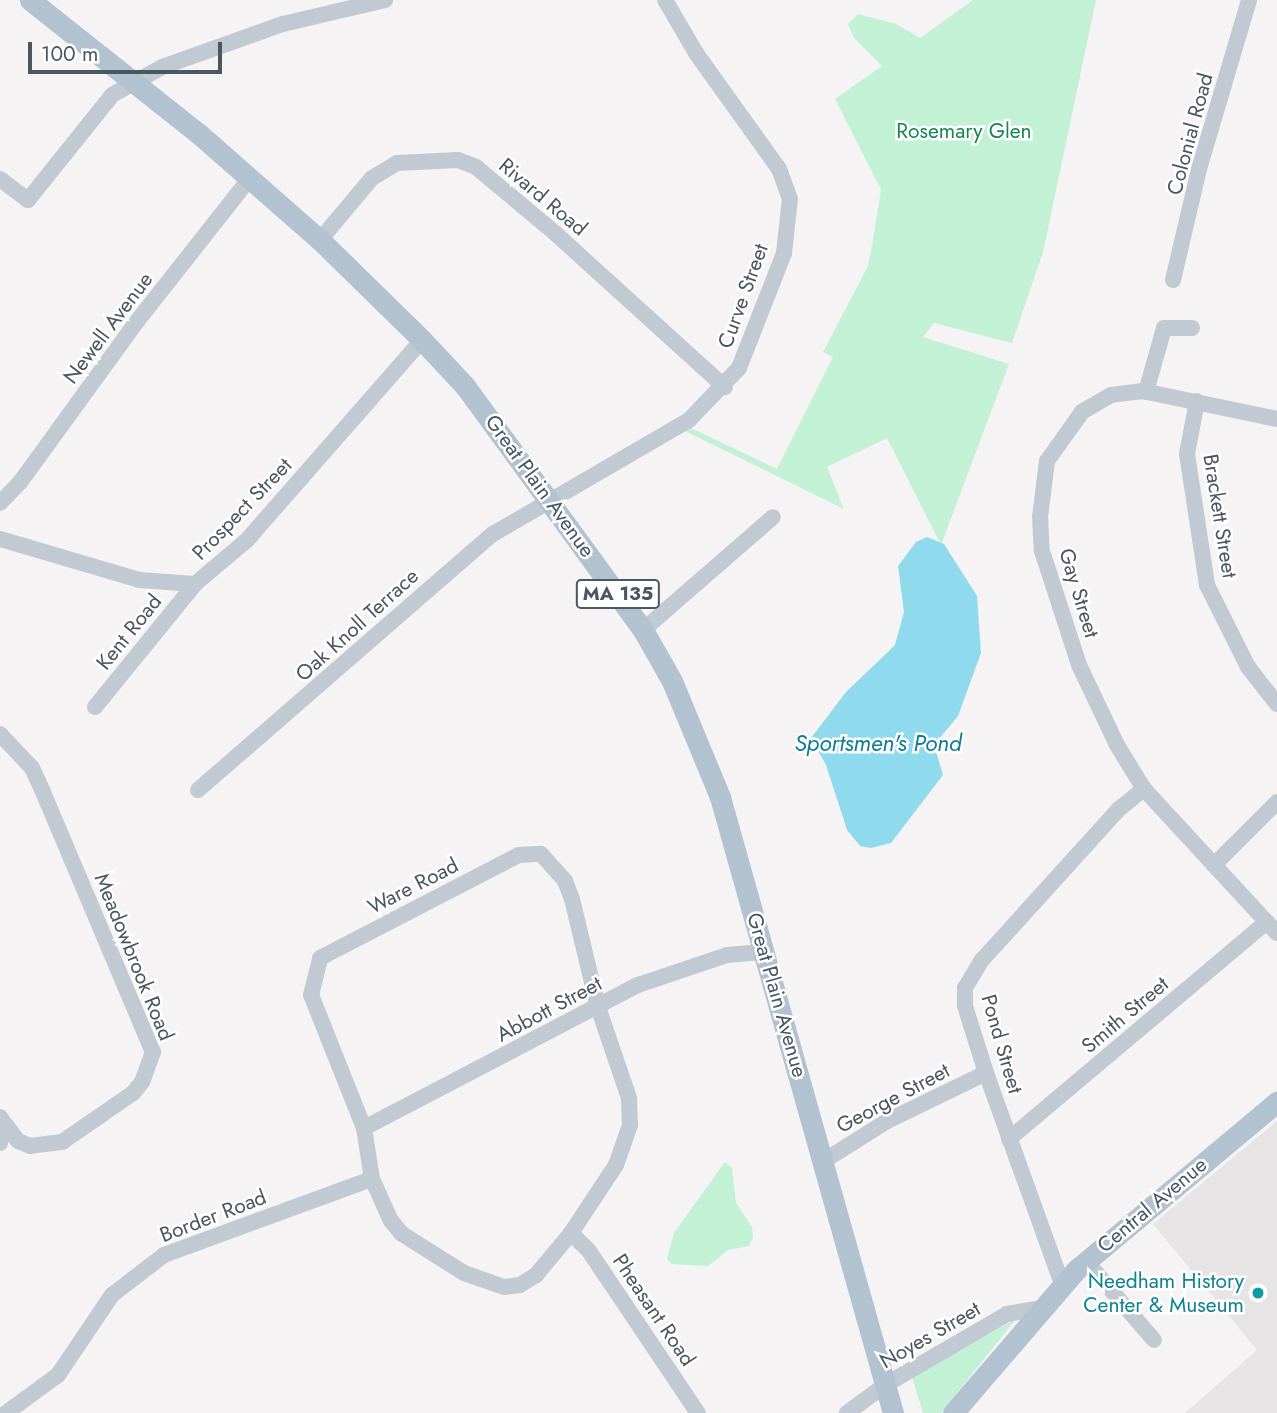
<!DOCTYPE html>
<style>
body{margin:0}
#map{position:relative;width:1277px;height:1413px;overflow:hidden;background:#f5f3f3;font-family:Jost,sans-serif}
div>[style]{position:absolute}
.education>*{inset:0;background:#e6e4e5}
.green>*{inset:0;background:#c3f1d5}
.water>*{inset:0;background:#90daee}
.minor>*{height:16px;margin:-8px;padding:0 8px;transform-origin:8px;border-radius:8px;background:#c1cad2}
.major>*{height:21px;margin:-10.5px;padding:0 10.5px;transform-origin:10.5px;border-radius:10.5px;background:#b3c2d1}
.dots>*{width:19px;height:19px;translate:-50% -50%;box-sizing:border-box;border:4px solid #fff;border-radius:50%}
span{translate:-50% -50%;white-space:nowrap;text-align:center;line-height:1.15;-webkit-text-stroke:5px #fff;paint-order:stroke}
.shield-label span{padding:2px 5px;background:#fff;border:2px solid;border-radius:5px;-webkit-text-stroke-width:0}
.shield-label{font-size:19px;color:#4a5661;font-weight:700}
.park-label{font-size:21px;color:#17864f}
.street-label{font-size:21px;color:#4a5661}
.culture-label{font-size:21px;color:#0d838f}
.right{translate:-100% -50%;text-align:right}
.water-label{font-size:23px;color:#0c7c9b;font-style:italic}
.scale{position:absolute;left:28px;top:42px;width:194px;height:32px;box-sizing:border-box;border:4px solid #4a5661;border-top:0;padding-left:9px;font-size:21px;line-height:24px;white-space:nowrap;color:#4a5661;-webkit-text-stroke:5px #fff;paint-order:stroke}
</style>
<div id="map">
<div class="education">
<i style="clip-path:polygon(1277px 1121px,1277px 1413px,1185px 1413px,1257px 1350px,1153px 1224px)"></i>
</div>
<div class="green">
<i style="clip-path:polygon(973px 0,1096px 0,1043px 252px,1012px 343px,934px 323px,923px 337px,1009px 364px,941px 545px,887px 438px,827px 467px,844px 509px,685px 431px,691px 428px,777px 469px,833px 357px,823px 352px,868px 266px,873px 240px,881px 190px,835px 99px,882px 66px,854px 38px,848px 24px,858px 14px,896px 24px,920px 38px)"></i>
<i style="clip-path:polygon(725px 1162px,732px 1168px,736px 1203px,752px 1227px,753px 1238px,749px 1246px,728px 1250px,708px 1266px,672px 1264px,667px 1259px,674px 1233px)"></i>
<i style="clip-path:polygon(1016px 1319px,941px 1413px,923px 1413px,912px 1377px)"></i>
</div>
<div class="water">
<i style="clip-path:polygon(927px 537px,944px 544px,977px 596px,981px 653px,958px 716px,934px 745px,943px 775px,891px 843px,871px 848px,860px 846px,847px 830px,826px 765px,811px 738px,846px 692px,895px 645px,904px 612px,898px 566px,916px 542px)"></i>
</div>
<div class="minor">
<i style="left:0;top:179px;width:35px;rotate:37deg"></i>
<i style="left:28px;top:200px;width:134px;rotate:-51.3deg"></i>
<i style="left:112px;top:95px;width:57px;rotate:-29.2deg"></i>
<i style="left:162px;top:67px;width:128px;rotate:-19.6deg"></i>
<i style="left:283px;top:24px;width:105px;rotate:-13.2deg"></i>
<i style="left:320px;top:240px;width:81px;rotate:-50deg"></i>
<i style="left:372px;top:178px;width:29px;rotate:-31deg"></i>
<i style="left:397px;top:163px;width:61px;rotate:-2.8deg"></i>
<i style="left:458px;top:160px;width:19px;rotate:21deg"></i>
<i style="left:476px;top:167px;width:104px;rotate:39.9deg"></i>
<i style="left:556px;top:234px;width:228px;rotate:42.2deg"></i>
<i style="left:1173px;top:280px;width:114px;rotate:-76.8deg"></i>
<i style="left:1199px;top:169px;width:176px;rotate:-73.5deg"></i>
<i style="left:1146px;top:392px;width:66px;rotate:-74.3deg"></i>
<i style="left:1164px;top:328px;width:28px"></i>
<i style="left:1197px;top:401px;width:54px;rotate:100.7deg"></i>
<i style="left:1187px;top:454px;width:133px;rotate:81.3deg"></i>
<i style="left:1207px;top:585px;width:92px;rotate:63.4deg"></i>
<i style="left:1248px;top:667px;width:47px;rotate:51.9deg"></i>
<i style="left:1277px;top:419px;width:137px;rotate:-168.2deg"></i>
<i style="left:1143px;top:391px;width:32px;rotate:173deg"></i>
<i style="left:1111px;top:395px;width:34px;rotate:150deg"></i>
<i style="left:1082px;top:412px;width:60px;rotate:125.5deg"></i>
<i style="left:1047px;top:461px;width:56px;rotate:97.1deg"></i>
<i style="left:1040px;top:517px;width:34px;rotate:87deg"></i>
<i style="left:1042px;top:551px;width:120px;rotate:72deg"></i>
<i style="left:1079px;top:665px;width:89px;rotate:64.6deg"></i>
<i style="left:1117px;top:745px;width:52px;rotate:58.5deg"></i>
<i style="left:1144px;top:789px;width:196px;rotate:47.3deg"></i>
<i style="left:0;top:503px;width:30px;rotate:-46deg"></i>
<i style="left:21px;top:481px;width:194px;rotate:-54deg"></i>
<i style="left:135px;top:324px;width:186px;rotate:-51.8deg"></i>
<i style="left:0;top:539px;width:145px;rotate:16.4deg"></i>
<i style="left:139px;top:580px;width:56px;rotate:4.1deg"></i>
<i style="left:195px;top:584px;width:68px;rotate:-40.2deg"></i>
<i style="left:247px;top:540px;width:266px;rotate:-48.8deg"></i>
<i style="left:643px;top:630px;width:172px;rotate:-41deg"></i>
<i style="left:95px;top:707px;width:159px;rotate:-50.9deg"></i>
<i style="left:0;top:734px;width:47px;rotate:46.7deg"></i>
<i style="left:32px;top:768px;width:26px;rotate:65deg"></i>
<i style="left:43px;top:792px;width:282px;rotate:67.1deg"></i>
<i style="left:153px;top:1052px;width:32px;rotate:110deg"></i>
<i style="left:142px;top:1082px;width:14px;rotate:129deg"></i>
<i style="left:133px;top:1093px;width:86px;rotate:145.4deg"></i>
<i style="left:62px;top:1142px;width:32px;rotate:173deg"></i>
<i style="left:30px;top:1146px;width:13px;rotate:-157deg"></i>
<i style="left:18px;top:1141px;width:30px;rotate:-127deg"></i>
<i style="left:198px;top:790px;width:391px;rotate:-41deg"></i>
<i style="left:493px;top:534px;width:227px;rotate:-30.2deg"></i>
<i style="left:689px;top:420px;width:72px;rotate:-46.1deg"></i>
<i style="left:739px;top:368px;width:123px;rotate:-68.6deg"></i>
<i style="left:784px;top:253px;width:54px;rotate:-83.7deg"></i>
<i style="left:790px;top:199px;width:32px;rotate:-110deg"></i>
<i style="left:779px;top:169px;width:143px;rotate:-125.6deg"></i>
<i style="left:696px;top:53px;width:61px;rotate:-120.3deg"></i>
<i style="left:541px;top:854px;width:36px;rotate:48deg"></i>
<i style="left:565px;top:881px;width:19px;rotate:69deg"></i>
<i style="left:572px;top:899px;width:111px;rotate:76.5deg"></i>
<i style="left:598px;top:1007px;width:96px;rotate:71.2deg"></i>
<i style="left:629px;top:1098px;width:27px;rotate:88deg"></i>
<i style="left:630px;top:1125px;width:42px;rotate:109.3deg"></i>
<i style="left:616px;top:1165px;width:82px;rotate:123.5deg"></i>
<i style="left:571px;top:1233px;width:55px;rotate:129.8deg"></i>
<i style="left:536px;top:1275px;width:19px;rotate:148deg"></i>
<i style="left:520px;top:1285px;width:16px;rotate:173deg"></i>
<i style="left:504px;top:1287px;width:42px;rotate:-160.7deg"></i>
<i style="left:464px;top:1273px;width:73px;rotate:-147.8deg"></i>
<i style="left:402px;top:1234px;width:17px;rotate:-130deg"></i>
<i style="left:391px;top:1221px;width:46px;rotate:-114.3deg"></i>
<i style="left:372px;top:1179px;width:52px;rotate:-98.9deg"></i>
<i style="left:364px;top:1128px;width:143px;rotate:-111.7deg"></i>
<i style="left:311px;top:995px;width:38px;rotate:-76deg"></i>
<i style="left:320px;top:958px;width:224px;rotate:-27.4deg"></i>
<i style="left:519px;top:855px;width:22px;rotate:-3deg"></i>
<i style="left:1214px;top:865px;width:89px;rotate:-45deg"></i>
<i style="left:364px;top:1128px;width:309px;rotate:-27.6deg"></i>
<i style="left:638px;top:985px;width:94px;rotate:-18.6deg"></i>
<i style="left:727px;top:955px;width:35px;rotate:-5deg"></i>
<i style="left:1009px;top:1139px;width:337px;rotate:-40.1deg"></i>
<i style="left:0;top:1143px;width:19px;rotate:-78deg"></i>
<i style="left:822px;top:1162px;width:77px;rotate:-32.2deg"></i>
<i style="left:887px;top:1121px;width:110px;rotate:-25.9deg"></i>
<i style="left:571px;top:1233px;width:25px;rotate:45deg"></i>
<i style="left:589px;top:1251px;width:195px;rotate:56.1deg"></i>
<i style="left:1086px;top:1261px;width:104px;rotate:49.3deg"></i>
<i style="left:1062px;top:1284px;width:224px;rotate:-109.8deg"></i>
<i style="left:986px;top:1073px;width:70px;rotate:-107.4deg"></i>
<i style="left:965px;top:1006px;width:18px;rotate:-90deg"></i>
<i style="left:965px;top:988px;width:33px;rotate:-59deg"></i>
<i style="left:982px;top:960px;width:204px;rotate:-47.8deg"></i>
<i style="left:1119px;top:809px;width:32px;rotate:-39deg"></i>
<i style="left:6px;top:1413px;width:64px;rotate:-36.2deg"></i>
<i style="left:58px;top:1375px;width:97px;rotate:-56deg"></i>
<i style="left:112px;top:1295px;width:66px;rotate:-37.6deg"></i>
<i style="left:164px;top:1255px;width:221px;rotate:-20.1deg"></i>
<i style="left:847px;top:1413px;width:47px;rotate:-36.4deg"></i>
<i style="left:885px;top:1385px;width:141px;rotate:-30.2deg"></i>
<i style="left:1007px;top:1314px;width:34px;rotate:-10deg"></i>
</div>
<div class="major">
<i style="left:30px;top:0;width:214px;rotate:38.4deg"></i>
<i style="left:198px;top:133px;width:162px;rotate:41.3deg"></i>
<i style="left:320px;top:240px;width:143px;rotate:44.4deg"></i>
<i style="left:422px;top:340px;width:63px;rotate:46.9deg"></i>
<i style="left:465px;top:386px;width:302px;rotate:53.9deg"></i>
<i style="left:643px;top:630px;width:59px;rotate:60.4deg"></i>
<i style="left:672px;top:681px;width:126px;rotate:67.5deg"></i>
<i style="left:720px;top:797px;width:640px;rotate:74.31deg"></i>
<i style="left:953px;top:1413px;width:190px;rotate:-49.3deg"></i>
<i style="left:1077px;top:1269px;width:261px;rotate:-39.9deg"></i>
</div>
<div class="dots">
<i style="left:1258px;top:1293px;background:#0f9aa8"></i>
</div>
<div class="shield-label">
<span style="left:618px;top:594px">MA 135</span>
</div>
<div class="park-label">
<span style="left:964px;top:131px">Rosemary Glen</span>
</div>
<div class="street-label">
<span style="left:1190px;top:134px;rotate:-75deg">Colonial Road</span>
<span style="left:543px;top:197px;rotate:40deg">Rivard Road</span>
<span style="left:743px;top:296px;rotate:-70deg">Curve Street</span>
<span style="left:108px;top:328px;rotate:-53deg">Newell Avenue</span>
<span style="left:540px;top:486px;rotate:54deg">Great Plain Avenue</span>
<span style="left:242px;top:509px;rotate:-46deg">Prospect Street</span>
<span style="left:1220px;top:516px;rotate:81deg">Brackett Street</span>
<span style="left:1079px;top:593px;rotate:73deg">Gay Street</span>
<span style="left:357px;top:625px;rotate:-42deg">Oak Knoll Terrace</span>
<span style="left:129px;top:632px;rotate:-51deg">Kent Road</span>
<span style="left:413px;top:886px;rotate:-27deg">Ware Road</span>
<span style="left:134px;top:957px;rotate:68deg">Meadowbrook Road</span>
<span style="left:777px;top:995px;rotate:74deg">Great Plain Avenue</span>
<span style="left:549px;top:1009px;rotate:-28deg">Abbott Street</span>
<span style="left:1125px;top:1015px;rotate:-40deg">Smith Street</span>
<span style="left:1002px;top:1044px;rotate:74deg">Pond Street</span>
<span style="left:893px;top:1098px;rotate:-28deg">George Street</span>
<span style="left:1152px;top:1205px;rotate:-40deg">Central Avenue</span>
<span style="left:213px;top:1216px;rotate:-21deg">Border Road</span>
<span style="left:654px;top:1310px;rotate:56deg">Pheasant Road</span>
<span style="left:930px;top:1335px;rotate:-30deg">Noyes Street</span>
</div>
<div class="culture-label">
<span class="right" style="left:1244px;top:1293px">Needham History<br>Center &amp; Museum</span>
</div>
<div class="water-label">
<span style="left:878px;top:743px">Sportsmen's Pond</span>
</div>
<div class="scale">100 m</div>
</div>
